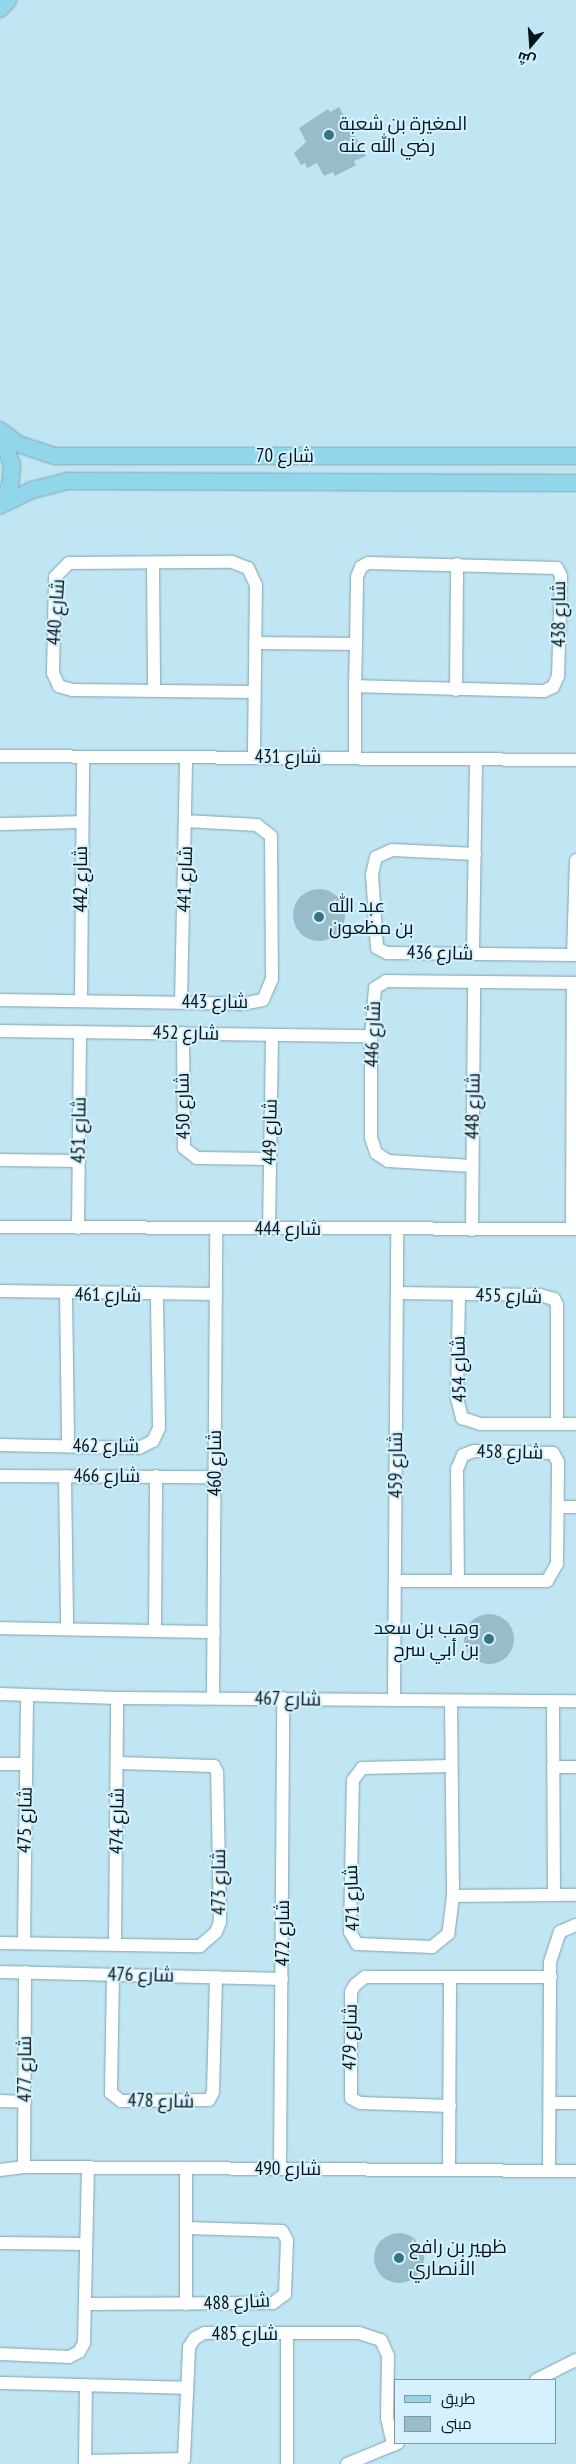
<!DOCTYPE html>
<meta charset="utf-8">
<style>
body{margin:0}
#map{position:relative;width:576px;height:2464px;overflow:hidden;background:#c0e6f3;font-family:"PT Sans Narrow",Cairo,sans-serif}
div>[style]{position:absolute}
.building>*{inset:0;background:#98bcc9}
.round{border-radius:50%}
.roads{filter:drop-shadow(0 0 1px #80a3b0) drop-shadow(0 0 1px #80a3b0)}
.minor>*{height:12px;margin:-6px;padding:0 6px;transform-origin:6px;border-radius:6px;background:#fff}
.major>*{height:16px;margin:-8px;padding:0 8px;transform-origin:8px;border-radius:8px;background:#91d6eb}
.dots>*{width:14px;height:14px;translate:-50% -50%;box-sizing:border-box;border:2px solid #d4f1fc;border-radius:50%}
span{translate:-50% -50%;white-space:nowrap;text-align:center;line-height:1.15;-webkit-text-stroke:4px #d4f1fc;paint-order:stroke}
.poi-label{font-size:19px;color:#061318}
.left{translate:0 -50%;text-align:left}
.right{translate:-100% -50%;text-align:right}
.street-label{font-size:19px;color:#061318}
.legend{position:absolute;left:394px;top:2379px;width:162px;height:65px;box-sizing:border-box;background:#d4f1fc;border:1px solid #8298a1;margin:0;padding:6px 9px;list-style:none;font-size:15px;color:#061318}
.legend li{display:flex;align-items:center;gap:10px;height:25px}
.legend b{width:25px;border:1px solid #8298a1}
.north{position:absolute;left:506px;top:20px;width:50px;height:50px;-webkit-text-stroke:4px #d4f1fc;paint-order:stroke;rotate:198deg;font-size:14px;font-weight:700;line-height:20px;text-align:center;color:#061318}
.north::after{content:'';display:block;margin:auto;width:18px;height:22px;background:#061318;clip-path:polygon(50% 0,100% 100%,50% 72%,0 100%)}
</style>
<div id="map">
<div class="building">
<i style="clip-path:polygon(339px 107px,366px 156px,354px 161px,356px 165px,335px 176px,333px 172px,324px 176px,317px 163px,307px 168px,305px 163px,301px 165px,294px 153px,306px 142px,299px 128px,328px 109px,330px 112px)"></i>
<i class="round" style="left:293px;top:889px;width:52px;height:52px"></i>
<i class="round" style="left:464px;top:1614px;width:50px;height:50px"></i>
<i class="round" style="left:374px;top:2233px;width:50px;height:50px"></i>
</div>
<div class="roads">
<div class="minor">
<i style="left:153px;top:564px;width:126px;rotate:89.5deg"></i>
<i style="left:255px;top:643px;width:101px;rotate:0.6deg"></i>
<i style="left:456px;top:690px;width:126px;rotate:-89.5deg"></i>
<i style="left:253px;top:692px;width:181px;rotate:-179.4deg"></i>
<i style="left:72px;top:690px;width:14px;rotate:-163deg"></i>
<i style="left:59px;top:686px;width:14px;rotate:-115deg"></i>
<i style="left:53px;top:673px;width:96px;rotate:-88.8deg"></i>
<i style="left:55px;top:577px;width:20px;rotate:-45deg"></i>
<i style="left:69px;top:563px;width:163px;rotate:-0.4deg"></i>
<i style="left:232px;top:562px;width:17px;rotate:21deg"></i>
<i style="left:248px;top:568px;width:19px;rotate:65deg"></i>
<i style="left:256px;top:585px;width:171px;rotate:90.7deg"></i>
<i style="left:0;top:756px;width:576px;rotate:0.4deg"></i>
<i style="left:355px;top:757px;width:71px;rotate:-90deg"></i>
<i style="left:355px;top:686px;width:42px;rotate:-88.6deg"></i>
<i style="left:356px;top:644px;width:67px;rotate:-89.1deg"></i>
<i style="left:357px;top:577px;width:11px;rotate:-68deg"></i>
<i style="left:361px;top:567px;width:8px;rotate:-30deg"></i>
<i style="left:368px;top:563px;width:189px;rotate:1.5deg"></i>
<i style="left:557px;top:568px;width:9px;rotate:63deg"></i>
<i style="left:561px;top:576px;width:100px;rotate:91.7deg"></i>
<i style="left:558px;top:676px;width:12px;rotate:114deg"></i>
<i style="left:553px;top:687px;width:10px;rotate:156deg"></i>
<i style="left:544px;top:691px;width:189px;rotate:-178.5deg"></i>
<i style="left:0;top:824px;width:81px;rotate:-1.4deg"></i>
<i style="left:475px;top:854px;width:83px;rotate:-177.2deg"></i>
<i style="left:392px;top:850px;width:17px;rotate:156deg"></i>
<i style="left:376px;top:857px;width:17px;rotate:103deg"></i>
<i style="left:372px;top:874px;width:74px;rotate:86.1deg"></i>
<i style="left:377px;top:948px;width:11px;rotate:27deg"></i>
<i style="left:387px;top:953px;width:189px;rotate:0.6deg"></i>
<i style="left:473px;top:954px;width:195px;rotate:-89.1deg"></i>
<i style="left:573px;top:955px;width:95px;rotate:-88.2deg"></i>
<i style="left:0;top:1000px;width:242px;rotate:0.9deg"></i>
<i style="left:242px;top:1004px;width:21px;rotate:-11deg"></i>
<i style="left:263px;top:1000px;width:23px;rotate:-67deg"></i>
<i style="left:272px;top:979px;width:143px;rotate:-90.4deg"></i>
<i style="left:271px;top:836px;width:18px;rotate:-142deg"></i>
<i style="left:257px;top:825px;width:71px;rotate:-176.8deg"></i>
<i style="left:81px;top:1000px;width:243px;rotate:-89.5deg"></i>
<i style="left:181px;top:1002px;width:245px;rotate:-88.8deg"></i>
<i style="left:0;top:1031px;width:371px;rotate:0.8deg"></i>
<i style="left:183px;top:1033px;width:115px;rotate:89.5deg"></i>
<i style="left:184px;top:1148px;width:16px;rotate:38deg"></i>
<i style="left:197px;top:1158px;width:73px;rotate:0.8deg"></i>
<i style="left:0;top:1160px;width:79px;rotate:0.7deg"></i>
<i style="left:472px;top:1166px;width:84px;rotate:-176.6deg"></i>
<i style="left:388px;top:1161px;width:14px;rotate:-146deg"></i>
<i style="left:376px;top:1153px;width:16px;rotate:-108deg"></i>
<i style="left:371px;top:1138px;width:102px;rotate:-90deg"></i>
<i style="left:371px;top:1036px;width:48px;rotate:-85.2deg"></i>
<i style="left:375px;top:988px;width:13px;rotate:-32deg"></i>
<i style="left:386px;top:981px;width:190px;rotate:0.6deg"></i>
<i style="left:0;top:1227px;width:576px;rotate:0.2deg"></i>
<i style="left:78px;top:1228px;width:196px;rotate:-89.4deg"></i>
<i style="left:269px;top:1229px;width:194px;rotate:-89.1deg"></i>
<i style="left:572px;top:1229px;width:246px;rotate:-89.8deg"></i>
<i style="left:472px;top:1230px;width:247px;rotate:-89.5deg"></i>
<i style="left:0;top:1291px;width:216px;rotate:0.8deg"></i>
<i style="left:397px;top:1293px;width:143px;rotate:0.8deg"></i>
<i style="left:540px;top:1295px;width:15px;rotate:16deg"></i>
<i style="left:554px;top:1299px;width:7px;rotate:63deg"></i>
<i style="left:557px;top:1305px;width:119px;rotate:90deg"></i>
<i style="left:66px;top:1294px;width:152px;rotate:89.2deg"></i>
<i style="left:459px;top:1295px;width:103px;rotate:91.1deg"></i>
<i style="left:457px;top:1398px;width:21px;rotate:76deg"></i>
<i style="left:462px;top:1418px;width:19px;rotate:18deg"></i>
<i style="left:480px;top:1424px;width:96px"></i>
<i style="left:0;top:1445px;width:139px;rotate:1.2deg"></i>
<i style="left:139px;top:1448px;width:16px;rotate:-27deg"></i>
<i style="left:153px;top:1441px;width:14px;rotate:-65deg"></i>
<i style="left:159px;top:1428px;width:133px;rotate:-90.9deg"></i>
<i style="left:0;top:1476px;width:215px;rotate:0.3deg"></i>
<i style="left:65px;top:1476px;width:151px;rotate:89.2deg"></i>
<i style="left:559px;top:1507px;width:17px"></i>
<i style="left:396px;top:1581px;width:151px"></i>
<i style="left:547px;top:1581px;width:20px;rotate:-60deg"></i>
<i style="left:557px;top:1564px;width:102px;rotate:-89.4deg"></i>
<i style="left:558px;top:1462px;width:10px;rotate:-119deg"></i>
<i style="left:553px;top:1453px;width:79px;rotate:-178.5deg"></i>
<i style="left:474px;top:1451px;width:12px;rotate:160deg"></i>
<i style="left:463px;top:1455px;width:15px;rotate:113deg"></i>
<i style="left:457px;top:1469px;width:111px;rotate:89.5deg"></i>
<i style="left:0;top:1628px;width:214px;rotate:1.1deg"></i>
<i style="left:155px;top:1630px;width:154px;rotate:-89.6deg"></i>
<i style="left:0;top:1694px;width:117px;rotate:2deg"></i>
<i style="left:117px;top:1698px;width:459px;rotate:0.4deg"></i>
<i style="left:213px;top:1698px;width:469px;rotate:-89.6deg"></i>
<i style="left:394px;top:1700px;width:470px;rotate:-89.6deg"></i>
<i style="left:451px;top:1701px;width:195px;rotate:89.4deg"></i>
<i style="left:453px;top:1896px;width:38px;rotate:97deg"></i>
<i style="left:448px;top:1934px;width:21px;rotate:141deg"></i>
<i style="left:432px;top:1947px;width:75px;rotate:-177.7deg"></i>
<i style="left:357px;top:1944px;width:14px;rotate:-120deg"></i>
<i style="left:350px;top:1932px;width:152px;rotate:-88.9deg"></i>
<i style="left:353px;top:1780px;width:15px;rotate:-53deg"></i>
<i style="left:362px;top:1768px;width:89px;rotate:-1.3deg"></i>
<i style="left:553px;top:1702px;width:193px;rotate:89.7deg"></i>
<i style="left:0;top:1764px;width:26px"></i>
<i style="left:553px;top:1767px;width:23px"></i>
<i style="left:453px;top:1896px;width:123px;rotate:-0.5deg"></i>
<i style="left:0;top:1943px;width:200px;rotate:0.9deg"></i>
<i style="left:200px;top:1946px;width:21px;rotate:-41deg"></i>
<i style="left:216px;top:1932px;width:11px;rotate:-68deg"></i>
<i style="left:220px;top:1922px;width:150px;rotate:-91.1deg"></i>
<i style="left:217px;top:1772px;width:7px;rotate:-117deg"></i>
<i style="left:214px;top:1766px;width:96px;rotate:-178.2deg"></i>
<i style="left:24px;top:1943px;width:246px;rotate:-89.3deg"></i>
<i style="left:115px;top:1943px;width:245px;rotate:-89.5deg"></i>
<i style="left:0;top:1972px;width:282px;rotate:1.4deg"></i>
<i style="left:113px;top:1975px;width:118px;rotate:91deg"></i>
<i style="left:111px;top:2093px;width:13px;rotate:39deg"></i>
<i style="left:121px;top:2101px;width:88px;rotate:-0.7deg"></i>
<i style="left:209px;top:2100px;width:9px;rotate:-63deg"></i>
<i style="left:213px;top:2092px;width:115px;rotate:-88.5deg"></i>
<i style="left:0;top:2101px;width:25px;rotate:2deg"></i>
<i style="left:550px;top:2103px;width:26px"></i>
<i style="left:450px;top:2106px;width:90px;rotate:-178.1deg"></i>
<i style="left:360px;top:2103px;width:10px;rotate:-151deg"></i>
<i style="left:351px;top:2098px;width:106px;rotate:-90deg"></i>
<i style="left:351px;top:1992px;width:8px;rotate:-60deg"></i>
<i style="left:355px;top:1985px;width:13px;rotate:-39deg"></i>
<i style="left:365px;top:1977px;width:186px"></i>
<i style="left:24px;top:2167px;width:195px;rotate:-89.7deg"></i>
<i style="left:186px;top:2168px;width:136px;rotate:90deg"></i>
<i style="left:280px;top:2168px;width:470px;rotate:-89.6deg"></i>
<i style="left:0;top:2170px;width:24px;rotate:-7deg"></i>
<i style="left:24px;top:2167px;width:552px;rotate:0.42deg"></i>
<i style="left:449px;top:2170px;width:193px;rotate:-89.7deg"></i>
<i style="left:549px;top:2171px;width:209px;rotate:-89.7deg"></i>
<i style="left:550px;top:1962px;width:32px;rotate:-72deg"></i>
<i style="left:560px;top:1932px;width:17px;rotate:-24deg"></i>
<i style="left:0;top:2243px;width:86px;rotate:0.7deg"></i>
<i style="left:86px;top:2304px;width:187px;rotate:-0.3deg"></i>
<i style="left:273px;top:2303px;width:15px;rotate:-37deg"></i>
<i style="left:285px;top:2294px;width:54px;rotate:-87.9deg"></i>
<i style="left:287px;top:2240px;width:10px;rotate:-119deg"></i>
<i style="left:282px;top:2231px;width:95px;rotate:-178.2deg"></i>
<i style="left:0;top:2354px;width:69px;rotate:2.5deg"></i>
<i style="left:69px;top:2357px;width:11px;rotate:-27deg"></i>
<i style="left:79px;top:2352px;width:10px;rotate:-61deg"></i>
<i style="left:84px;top:2343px;width:174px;rotate:-88.7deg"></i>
<i style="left:536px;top:2380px;width:45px;rotate:-26.6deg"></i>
<i style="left:0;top:2383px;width:187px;rotate:1.5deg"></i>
<i style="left:85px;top:2461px;width:99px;rotate:-1.2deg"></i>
<i style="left:184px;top:2459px;width:112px;rotate:-87.4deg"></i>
<i style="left:189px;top:2347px;width:11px;rotate:-56deg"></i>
<i style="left:195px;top:2338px;width:10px;rotate:-29deg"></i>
<i style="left:204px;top:2333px;width:155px"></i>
<i style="left:359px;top:2333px;width:23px;rotate:18deg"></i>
<i style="left:381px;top:2340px;width:17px;rotate:66deg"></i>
<i style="left:388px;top:2356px;width:62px;rotate:90.9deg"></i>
<i style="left:387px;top:2418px;width:28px;rotate:77deg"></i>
<i style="left:85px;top:2464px;width:78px;rotate:-89.3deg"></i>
<i style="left:287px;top:2464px;width:130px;rotate:-90deg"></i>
<i style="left:347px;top:2464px;width:55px;rotate:-22.4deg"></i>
</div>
<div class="major">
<i style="left:0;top:9px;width:12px;rotate:-48deg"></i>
<i style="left:0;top:430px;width:23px;rotate:38deg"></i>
<i style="left:18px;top:444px;width:39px;rotate:18deg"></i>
<i style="left:55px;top:456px;width:521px"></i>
<i style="left:0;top:432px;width:35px;rotate:70deg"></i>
<i style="left:12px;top:465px;width:21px;rotate:95deg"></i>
<i style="left:10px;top:486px;width:22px;rotate:117deg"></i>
<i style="left:1px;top:505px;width:34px;rotate:-26deg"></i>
<i style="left:32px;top:490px;width:38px;rotate:-14deg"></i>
<i style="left:69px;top:481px;width:507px;rotate:0.23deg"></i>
</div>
</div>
<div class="dots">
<i style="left:329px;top:135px;background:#357589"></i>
<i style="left:319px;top:917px;background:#357589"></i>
<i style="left:489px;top:1639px;background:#357589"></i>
<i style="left:399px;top:2258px;background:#357589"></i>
</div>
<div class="poi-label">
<span class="left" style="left:339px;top:135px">المغيرة بن شعبة<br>رضي الله عنه</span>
<span class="left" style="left:329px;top:917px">عبد الله<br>بن مظعون</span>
<span class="right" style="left:479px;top:1639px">وهب بن سعد<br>بن أبي سرح</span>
<span class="left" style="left:409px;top:2258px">ظهير بن رافع<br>الأنصاري</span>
</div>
<div class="street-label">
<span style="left:285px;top:456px">شارع 70</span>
<span style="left:56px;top:612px;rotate:-86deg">شارع 440</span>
<span style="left:559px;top:614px;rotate:-90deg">شارع 438</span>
<span style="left:288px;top:757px">شارع 431</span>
<span style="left:81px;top:879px;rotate:-90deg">شارع 442</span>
<span style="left:185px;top:879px;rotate:-88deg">شارع 441</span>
<span style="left:440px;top:953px;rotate:1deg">شارع 436</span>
<span style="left:215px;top:1002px">شارع 443</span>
<span style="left:186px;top:1033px;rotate:1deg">شارع 452</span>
<span style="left:373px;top:1034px;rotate:-88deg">شارع 446</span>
<span style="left:183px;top:1106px;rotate:-91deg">شارع 450</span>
<span style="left:473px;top:1106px;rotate:-89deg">شارع 448</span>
<span style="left:79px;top:1130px;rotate:-89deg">شارع 451</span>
<span style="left:270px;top:1132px;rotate:-89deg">شارع 449</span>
<span style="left:288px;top:1229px">شارع 444</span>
<span style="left:108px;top:1295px;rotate:1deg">شارع 461</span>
<span style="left:509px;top:1296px;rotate:2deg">شارع 455</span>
<span style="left:459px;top:1369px;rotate:-91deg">شارع 454</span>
<span style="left:106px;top:1446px">شارع 462</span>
<span style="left:510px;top:1452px;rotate:1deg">شارع 458</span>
<span style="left:215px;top:1463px;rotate:-90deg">شارع 460</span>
<span style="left:396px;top:1465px;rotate:-90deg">شارع 459</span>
<span style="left:107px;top:1476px">شارع 466</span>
<span style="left:288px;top:1699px;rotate:1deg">شارع 467</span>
<span style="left:25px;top:1820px;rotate:-89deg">شارع 475</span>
<span style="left:117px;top:1821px;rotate:-89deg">شارع 474</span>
<span style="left:219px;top:1882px;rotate:-90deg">شارع 473</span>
<span style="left:352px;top:1898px;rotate:-92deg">شارع 471</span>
<span style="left:283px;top:1933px;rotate:-90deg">شارع 472</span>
<span style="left:141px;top:1975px;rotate:1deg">شارع 476</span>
<span style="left:350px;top:2037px;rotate:-89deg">شارع 479</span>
<span style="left:25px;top:2069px;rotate:-90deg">شارع 477</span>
<span style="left:161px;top:2101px;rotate:1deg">شارع 478</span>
<span style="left:288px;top:2169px">شارع 490</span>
<span style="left:237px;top:2302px;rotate:-3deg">شارع 488</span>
<span style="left:245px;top:2334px">شارع 485</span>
</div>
<ul class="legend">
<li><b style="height:6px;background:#91d6eb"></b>طريق</li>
<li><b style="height:14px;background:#98bcc9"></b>مبنى</li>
</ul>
<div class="north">ش</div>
</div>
